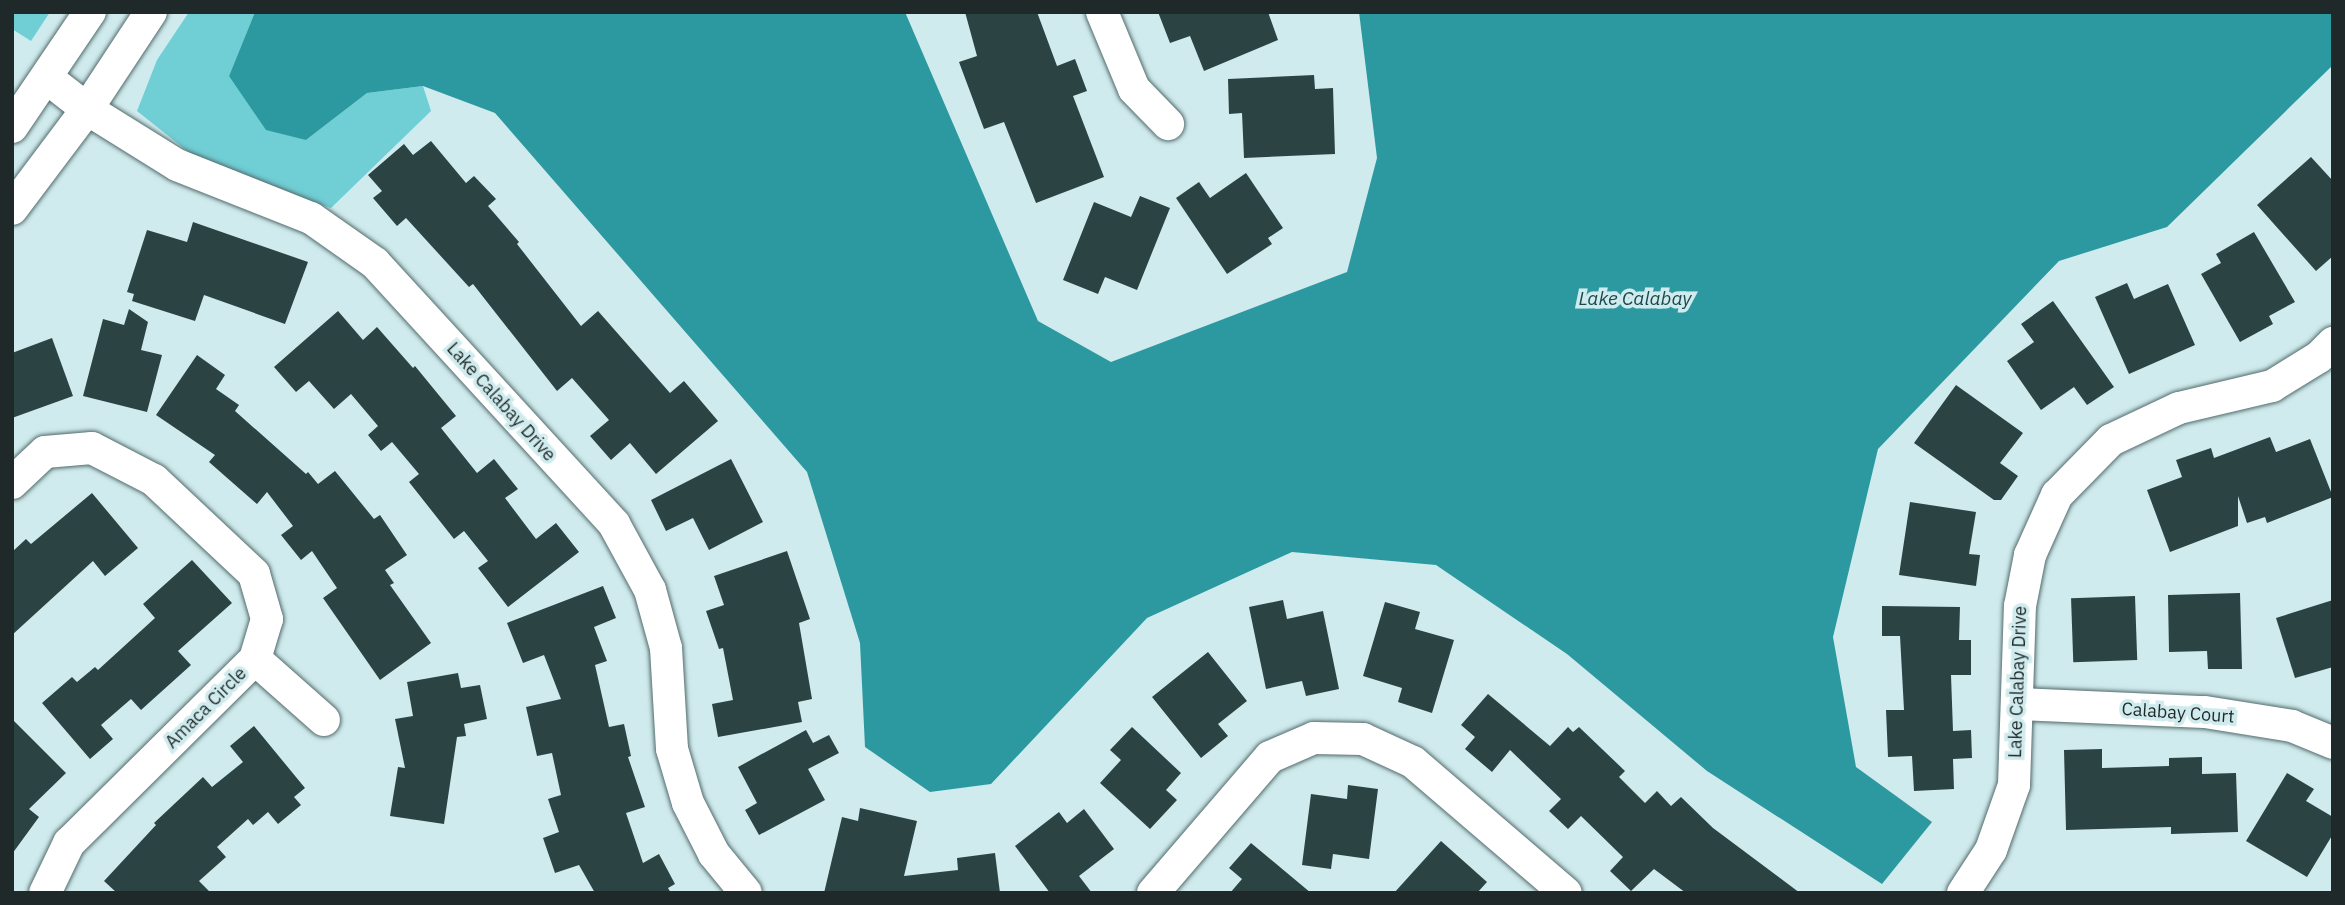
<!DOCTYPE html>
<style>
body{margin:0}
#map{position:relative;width:2345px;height:905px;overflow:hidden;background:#d0ebed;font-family:"IBM Plex Sans",sans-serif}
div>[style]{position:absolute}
.green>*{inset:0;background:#70ced5}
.water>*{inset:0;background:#2c99a0}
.building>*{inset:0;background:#2c4344;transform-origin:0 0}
.roads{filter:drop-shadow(0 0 2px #536b6d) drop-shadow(0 0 2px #536b6d)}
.minor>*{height:32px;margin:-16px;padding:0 16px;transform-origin:16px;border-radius:16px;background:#fff}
span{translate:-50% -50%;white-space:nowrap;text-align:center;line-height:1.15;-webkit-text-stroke:7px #d0ebed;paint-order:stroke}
.street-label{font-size:18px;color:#1f292a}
.water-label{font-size:19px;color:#1a494c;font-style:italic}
.frame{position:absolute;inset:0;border:14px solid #1f292a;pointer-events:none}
</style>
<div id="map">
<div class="green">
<i style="clip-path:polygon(12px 12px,50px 12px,31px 41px,12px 29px)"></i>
<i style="clip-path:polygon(189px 12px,255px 12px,229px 76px,306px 140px,367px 93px,423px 86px,431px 111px,331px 208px,254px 183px,191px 154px,137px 111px,157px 60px)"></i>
</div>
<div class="water">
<i style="clip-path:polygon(255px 12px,905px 12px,1038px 321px,1111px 362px,1347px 272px,1377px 158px,1359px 12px,2333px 12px,2333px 65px,2167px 227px,2059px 261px,1878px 449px,1833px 637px,1856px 767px,1932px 822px,1882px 884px,1707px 771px,1567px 654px,1436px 565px,1292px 552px,1147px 618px,991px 784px,930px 792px,865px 747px,860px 643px,807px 472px,495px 113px,423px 86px,367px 93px,306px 140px,266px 130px,229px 76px)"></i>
</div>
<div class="building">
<i style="clip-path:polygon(965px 12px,1037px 12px,1057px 66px,1075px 59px,1087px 91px,1073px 96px,1104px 177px,1036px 203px,1004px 122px,984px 129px,959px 62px,977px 56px)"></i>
<i style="clip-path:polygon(1158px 12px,1268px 12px,1278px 40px,1204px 71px,1190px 36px,1170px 43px)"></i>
<i style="clip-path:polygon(1314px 75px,1315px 89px,1333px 88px,1335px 154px,1244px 158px,1242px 113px,1229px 114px,1228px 79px)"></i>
<i style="clip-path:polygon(431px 141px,466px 183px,474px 176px,496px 199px,488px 206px,519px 242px,517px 244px,581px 326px,598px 311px,670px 393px,684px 381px,718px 421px,656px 474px,630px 443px,611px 460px,590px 436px,609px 420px,572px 378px,557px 391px,473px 284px,469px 287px,406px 218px,397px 226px,373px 198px,382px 191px,368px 175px,404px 144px,413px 155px)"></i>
<i style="clip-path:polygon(2311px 157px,2333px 181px,2333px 256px,2316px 271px,2257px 205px)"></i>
<i style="clip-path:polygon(1246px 173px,1283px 228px,1268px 238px,1272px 244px,1227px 274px,1176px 198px,1199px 182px,1210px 198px)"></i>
<i style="clip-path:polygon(1140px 196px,1170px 208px,1137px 290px,1105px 277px,1098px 294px,1063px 280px,1094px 202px,1131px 217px)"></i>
<i style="clip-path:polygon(193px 222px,308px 262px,285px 324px,204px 295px,195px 321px,132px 301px,134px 294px,127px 292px,147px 230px,187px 242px)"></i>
<i style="clip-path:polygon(2254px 232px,2295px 302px,2269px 316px,2273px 324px,2240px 342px,2201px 274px,2221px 263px,2216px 254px)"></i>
<i style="clip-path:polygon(2127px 283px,2134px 299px,2168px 284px,2195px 345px,2129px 374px,2095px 297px)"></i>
<i style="clip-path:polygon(2053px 301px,2114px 387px,2087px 405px,2074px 387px,2041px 410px,2007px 361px,2034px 342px,2021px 324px)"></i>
<i style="clip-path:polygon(129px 309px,148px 322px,141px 350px,162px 355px,147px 412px,83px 396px,103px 319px,124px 325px)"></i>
<i style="clip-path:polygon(338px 311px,363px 340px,377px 327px,413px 368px,415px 366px,456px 416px,441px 428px,477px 473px,494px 459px,518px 489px,505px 498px,536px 539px,556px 523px,579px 552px,508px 607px,478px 568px,488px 561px,464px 531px,454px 539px,409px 482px,419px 474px,392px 442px,381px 451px,368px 435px,378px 426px,351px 394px,334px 409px,309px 381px,296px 392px,274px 367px)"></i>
<i style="clip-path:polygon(52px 338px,73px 396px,12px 418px,12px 353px)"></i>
<i style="clip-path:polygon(197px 355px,225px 375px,216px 389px,239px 405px,235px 411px,306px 474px,308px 472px,318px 484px,335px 471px,374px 519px,380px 515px,407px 555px,385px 570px,394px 583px,390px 585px,431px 643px,380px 680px,323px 598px,337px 588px,312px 551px,301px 560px,281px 535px,293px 526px,267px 492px,257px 504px,209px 462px,215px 455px,156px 415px)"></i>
<i style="clip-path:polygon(1956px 385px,2023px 433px,2000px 463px,2018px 476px,2001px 500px,1994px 500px,1914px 443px)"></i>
<i style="clip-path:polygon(2270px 437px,2276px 452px,2310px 439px,2333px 497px,2267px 523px,2265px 517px,2247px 523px,2238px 496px,2238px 526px,2170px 552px,2147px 490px,2182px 477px,2176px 460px,2211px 448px,2214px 458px)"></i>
<i style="clip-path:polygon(731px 459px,763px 522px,709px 550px,693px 518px,666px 531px,651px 500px)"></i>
<i style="clip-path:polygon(92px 493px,138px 548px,105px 576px,93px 561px,12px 635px,12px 552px,26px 539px,31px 544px)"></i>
<i style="clip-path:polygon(1910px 502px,1976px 512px,1969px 554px,1980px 555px,1976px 586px,1899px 575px)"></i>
<i style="clip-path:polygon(787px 551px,810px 619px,799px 623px,812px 699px,798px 702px,802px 722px,718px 737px,712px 704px,733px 700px,723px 648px,719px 649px,706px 611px,724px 605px,714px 576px)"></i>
<i style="clip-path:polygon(192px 560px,232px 603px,178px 651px,191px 665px,141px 710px,131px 699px,101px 725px,113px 739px,90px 759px,42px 703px,72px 677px,77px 682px,95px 667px,98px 670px,155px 618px,143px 604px)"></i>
<i style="clip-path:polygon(603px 586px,616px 618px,594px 627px,607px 661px,595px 665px,609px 727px,624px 724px,631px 756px,628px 757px,645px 807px,626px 813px,643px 863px,659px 854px,675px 884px,668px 888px,671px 893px,595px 893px,579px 865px,555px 873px,543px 838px,559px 832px,548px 799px,561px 795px,552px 753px,537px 756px,526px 707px,561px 699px,544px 655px,523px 663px,507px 623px)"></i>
<i style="clip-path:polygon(2240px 593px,2242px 669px,2208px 669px,2207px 651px,2169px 652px,2168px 595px)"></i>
<i style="left:2135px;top:596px;width:64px;height:64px;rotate:88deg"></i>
<i style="clip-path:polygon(1283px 600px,1287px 619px,1323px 611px,1339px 689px,1306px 696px,1302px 681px,1266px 689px,1249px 607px)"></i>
<i style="clip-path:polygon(2333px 600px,2333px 667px,2295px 678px,2276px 618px)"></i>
<i style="clip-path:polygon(1385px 602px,1420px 612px,1415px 629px,1454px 640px,1432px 713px,1398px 702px,1402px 688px,1363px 676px)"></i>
<i style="clip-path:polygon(1882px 606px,1960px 607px,1959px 640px,1971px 640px,1971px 675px,1951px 675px,1953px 731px,1971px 730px,1972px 758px,1953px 759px,1954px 789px,1914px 791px,1912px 756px,1888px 757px,1886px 710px,1904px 710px,1900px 636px,1882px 636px)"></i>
<i style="clip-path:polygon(1208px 652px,1247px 701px,1218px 724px,1228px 736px,1201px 758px,1152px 697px)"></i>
<i style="clip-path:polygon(458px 673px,461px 688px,480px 685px,487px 719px,464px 724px,466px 736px,457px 737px,444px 824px,390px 816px,398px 767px,405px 768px,395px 719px,413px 716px,407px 682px)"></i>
<i style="clip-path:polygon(1488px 694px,1550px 746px,1568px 727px,1573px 732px,1579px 727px,1625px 771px,1619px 777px,1645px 803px,1657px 791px,1671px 806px,1681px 797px,1713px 828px,1800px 893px,1686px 893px,1654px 869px,1631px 891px,1610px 871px,1623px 857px,1581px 816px,1568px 829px,1549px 811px,1561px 799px,1510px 750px,1492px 772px,1465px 749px,1475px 737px,1461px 725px)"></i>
<i style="clip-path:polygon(12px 719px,66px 773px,29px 809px,39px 817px,12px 854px)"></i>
<i style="clip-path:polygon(254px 726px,305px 788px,294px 797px,301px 805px,278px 824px,268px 812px,253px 825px,248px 819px,217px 847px,226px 857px,199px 881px,211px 893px,117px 893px,104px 881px,156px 825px,154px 823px,203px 777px,212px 787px,243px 762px,230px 746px)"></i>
<i style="clip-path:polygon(1132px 727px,1181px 773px,1166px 790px,1177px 800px,1150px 829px,1100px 783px,1121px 760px,1110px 750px)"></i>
<i style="clip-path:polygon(806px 730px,813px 743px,829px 735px,839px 753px,808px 769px,825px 800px,759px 835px,745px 810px,757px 803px,738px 767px)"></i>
<i style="clip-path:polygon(2102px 749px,2102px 768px,2169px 766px,2169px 758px,2202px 757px,2202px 774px,2236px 773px,2238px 832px,2171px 834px,2171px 827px,2066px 830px,2064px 750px)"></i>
<i style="clip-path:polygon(2287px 773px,2314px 789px,2306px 801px,2333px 817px,2333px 834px,2307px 877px,2246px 841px)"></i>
<i style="clip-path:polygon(1348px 785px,1378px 789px,1369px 859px,1333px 854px,1331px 869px,1302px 865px,1311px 794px,1347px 799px)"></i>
<i style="clip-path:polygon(860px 808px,917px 821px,904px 876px,958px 870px,957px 858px,995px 853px,1000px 893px,824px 893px,842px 817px,858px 821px)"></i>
<i style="clip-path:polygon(1084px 809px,1114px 849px,1079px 876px,1092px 893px,1050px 893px,1015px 846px,1059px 812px,1067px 823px)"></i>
<i style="clip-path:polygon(1441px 841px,1487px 882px,1477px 893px,1394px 893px)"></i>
<i style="clip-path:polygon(1251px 843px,1311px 893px,1230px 893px,1242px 879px,1229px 868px)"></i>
</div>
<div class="roads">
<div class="minor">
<i style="left:1102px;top:12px;width:83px;rotate:67.4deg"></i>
<i style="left:1134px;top:89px;width:49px;rotate:45.8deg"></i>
<i style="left:47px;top:78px;width:51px;rotate:37.8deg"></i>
<i style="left:87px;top:109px;width:106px;rotate:31.9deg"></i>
<i style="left:177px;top:165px;width:144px;rotate:21.6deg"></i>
<i style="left:311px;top:218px;width:78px;rotate:35.1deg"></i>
<i style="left:375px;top:263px;width:354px;rotate:47.5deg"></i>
<i style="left:614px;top:524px;width:75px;rotate:61.4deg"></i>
<i style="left:650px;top:590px;width:60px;rotate:74.6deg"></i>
<i style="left:666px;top:648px;width:101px;rotate:86.6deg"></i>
<i style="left:672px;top:749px;width:56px;rotate:73.5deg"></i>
<i style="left:688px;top:803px;width:57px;rotate:63deg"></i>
<i style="left:714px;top:854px;width:50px;rotate:50.6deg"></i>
<i style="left:12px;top:127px;width:139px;rotate:-55.9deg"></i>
<i style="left:12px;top:209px;width:125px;rotate:-53.1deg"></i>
<i style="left:87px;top:109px;width:116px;rotate:-56.6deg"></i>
<i style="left:12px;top:483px;width:45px;rotate:-43.2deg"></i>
<i style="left:45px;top:452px;width:47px;rotate:-4.9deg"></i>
<i style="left:92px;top:448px;width:70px;rotate:27.3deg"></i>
<i style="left:154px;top:480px;width:137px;rotate:43.2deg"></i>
<i style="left:254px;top:574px;width:47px;rotate:73.9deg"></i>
<i style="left:267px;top:619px;width:42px;rotate:106.7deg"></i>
<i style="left:255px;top:659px;width:262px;rotate:135.3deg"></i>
<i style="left:69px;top:843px;width:55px;rotate:115.6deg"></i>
<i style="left:255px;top:659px;width:92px;rotate:41.5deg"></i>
<i style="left:2019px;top:704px;width:186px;rotate:2.5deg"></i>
<i style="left:2205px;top:712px;width:88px;rotate:9.1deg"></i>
<i style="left:2292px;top:726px;width:44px;rotate:22.5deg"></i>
<i style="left:1153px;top:893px;width:179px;rotate:-49.3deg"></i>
<i style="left:1270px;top:757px;width:48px;rotate:-23.4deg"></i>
<i style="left:1314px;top:738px;width:49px;rotate:1.2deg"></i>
<i style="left:1363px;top:739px;width:55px;rotate:24.7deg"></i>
<i style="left:1413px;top:762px;width:201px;rotate:40.6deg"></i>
<i style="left:1963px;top:893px;width:51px;rotate:-56.9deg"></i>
<i style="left:1991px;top:850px;width:69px;rotate:-70.5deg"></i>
<i style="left:2014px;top:785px;width:179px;rotate:-88.1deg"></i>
<i style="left:2020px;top:606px;width:52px;rotate:-78.9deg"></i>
<i style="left:2030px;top:555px;width:66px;rotate:-65.8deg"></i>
<i style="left:2057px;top:495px;width:77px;rotate:-45.5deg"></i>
<i style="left:2111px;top:440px;width:75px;rotate:-25.2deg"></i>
<i style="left:2179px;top:408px;width:96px;rotate:-13.3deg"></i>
<i style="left:2272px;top:386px;width:55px;rotate:-31.7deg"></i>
<i style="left:2319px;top:357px;width:20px;rotate:-45deg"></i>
</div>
</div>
<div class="street-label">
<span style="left:501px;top:402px;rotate:48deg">Lake Calabay Drive</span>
<span style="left:2018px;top:682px;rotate:-88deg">Lake Calabay Drive</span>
<span style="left:206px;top:708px;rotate:-45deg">Amaca Circle</span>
<span style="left:2178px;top:713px;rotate:4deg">Calabay Court</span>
</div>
<div class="water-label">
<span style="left:1635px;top:299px">Lake Calabay</span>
</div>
<div class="frame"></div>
</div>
